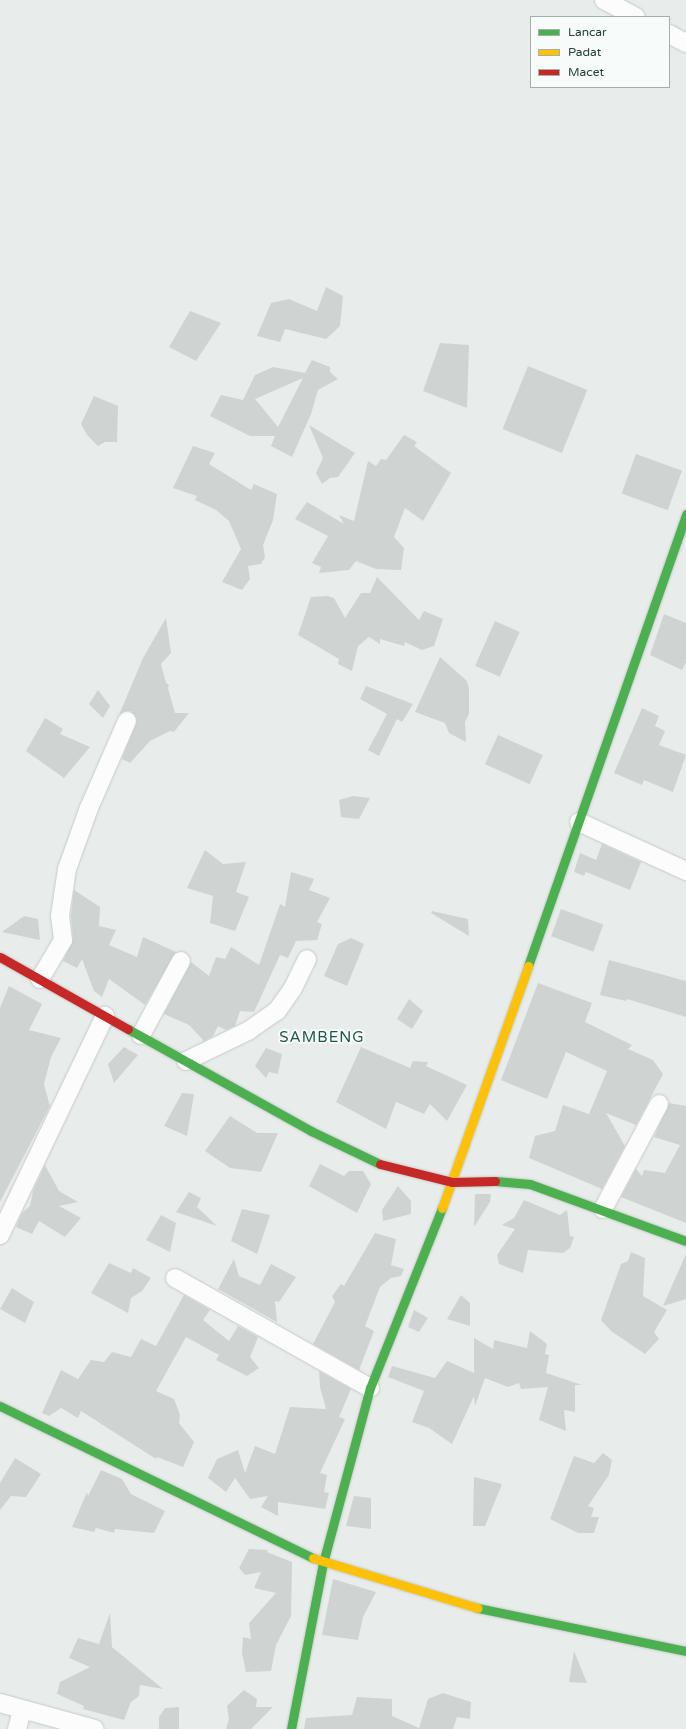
<!DOCTYPE html>
<style>
body{margin:0}
#map{position:relative;width:686px;height:1729px;overflow:hidden;background:#e8edeb;font-family:"Varela Round",sans-serif}
div>[style]{position:absolute}
.building>*{inset:0;background:#cfd4d2;transform-origin:0 0}
.roads{filter:drop-shadow(0 0 1px #c5cac8) drop-shadow(0 0 1px #c5cac8)}
.street>*{height:18px;margin:-9px;padding:0 9px;transform-origin:9px;border-radius:9px;background:#fcfcfc}
.fast>*{height:9px;margin:-4.5px;padding:0 4.5px;transform-origin:4.5px;border-radius:4.5px;background:#4caf50}
.slow>*{height:9px;margin:-4.5px;padding:0 4.5px;transform-origin:4.5px;border-radius:4.5px;background:#ffc107}
.jam>*{height:9px;margin:-4.5px;padding:0 4.5px;transform-origin:4.5px;border-radius:4.5px;background:#c62828}
span{translate:-50% -50%;white-space:nowrap;text-align:center;line-height:1.15;-webkit-text-stroke:4px #f7fbf9;paint-order:stroke}
.quarter-label{font-size:15px;color:#1f5548;letter-spacing:1px}
.legend{position:absolute;left:530px;top:16px;width:140px;height:72px;box-sizing:border-box;background:#f7fbf9;border:1px solid #a3b1ad;margin:0;padding:5px 7px;list-style:none;font-size:12px;color:#24423a}
.legend li{display:flex;align-items:center;gap:8px;height:20px}
.legend b{width:20px;border:1px solid #a3b1ad}
</style>
<div id="map">
<div class="building">
<i style="clip-path:polygon(326px 287px,343px 296px,340px 326px,326px 339px,285px 329px,280px 342px,257px 336px,271px 303px,289px 299px,317px 311px)"></i>
<i style="clip-path:polygon(190px 311px,221px 323px,196px 361px,169px 347px)"></i>
<i style="clip-path:polygon(440px 343px,469px 345px,467px 408px,423px 391px)"></i>
<i style="clip-path:polygon(evenodd,312px 360px,330px 367px,330px 372px,338px 379px,318px 390px,311px 414px,292px 457px,271px 446px,275px 436px,250px 436px,210px 416px,221px 395px,243px 400px,255px 375px,273px 367px,305px 373px,312px 360px,303px 378px,278px 427px,255px 399px,303px 378px)"></i>
<i style="left:528px;top:366px;width:64px;height:68px;rotate:22deg"></i>
<i style="clip-path:polygon(94px 396px,118px 406px,117px 442px,105px 442px,98px 446px,87px 435px,81px 424px)"></i>
<i style="clip-path:polygon(309px 425px,355px 453px,338px 477px,330px 478px,322px 484px,316px 473px,323px 458px)"></i>
<i style="clip-path:polygon(404px 435px,417px 442px,414px 446px,451px 473px,423px 521px,405px 508px,394px 537px,404px 548px,401px 570px,376px 569px,356px 561px,349px 570px,319px 573px,321px 567px,312px 563px,328px 536px,295px 519px,307px 502px,344px 524px,339px 515px,354px 521px,368px 461px,376px 466px,381px 459px,386px 460px)"></i>
<i style="clip-path:polygon(193px 446px,215px 453px,209px 464px,251px 490px,254px 484px,277px 494px,273px 520px,263px 545px,265px 557px,261px 564px,248px 566px,250px 579px,242px 590px,222px 582px,241px 549px,229px 521px,216px 510px,195px 500px,197px 496px,173px 488px)"></i>
<i style="left:636px;top:454px;width:49px;height:42px;rotate:20deg"></i>
<i style="clip-path:polygon(377px 577px,419px 620px,424px 611px,443px 619px,434px 646px,422px 650px,405px 642px,404px 646px,380px 639px,380px 644px,369px 637px,358px 646px,352px 671px,338px 664px,339px 659px,298px 635px,311px 597px,328px 596px,334px 598px,345px 618px,361px 593px,370px 593px)"></i>
<i style="clip-path:polygon(664px 614px,686px 623px,686px 662px,682px 670px,650px 655px)"></i>
<i style="clip-path:polygon(166px 618px,171px 653px,161px 664px,166px 683px,169px 685px,168px 688px,175px 713px,189px 713px,174px 732px,170px 731px,150px 741px,130px 763px,122px 759px,137px 719px,131px 711px,125px 711px,119px 715px,143px 658px)"></i>
<i style="left:495px;top:621px;width:27px;height:49px;rotate:24deg"></i>
<i style="clip-path:polygon(440px 657px,467px 681px,469px 689px,469px 714px,465px 722px,466px 742px,449px 733px,445px 723px,415px 712px)"></i>
<i style="clip-path:polygon(366px 686px,413px 704px,402px 722px,397px 719px,379px 756px,368px 750px,387px 714px,360px 699px)"></i>
<i style="clip-path:polygon(98px 690px,110px 706px,103px 718px,89px 704px)"></i>
<i style="clip-path:polygon(642px 708px,659px 716px,655px 726px,665px 731px,659px 745px,686px 755px,673px 792px,644px 780px,642px 785px,614px 773px)"></i>
<i style="clip-path:polygon(45px 718px,63px 729px,60px 734px,90px 747px,64px 778px,26px 751px)"></i>
<i style="left:498px;top:735px;width:49px;height:32px;rotate:24deg"></i>
<i style="clip-path:polygon(353px 796px,370px 798px,359px 819px,341px 817px,339px 800px)"></i>
<i style="clip-path:polygon(602px 844px,641px 862px,630px 890px,586px 872px,584px 876px,574px 872px,580px 853px,596px 860px)"></i>
<i style="clip-path:polygon(205px 850px,223px 864px,246px 862px,236px 892px,249px 897px,235px 931px,210px 923px,213px 896px,187px 888px)"></i>
<i style="clip-path:polygon(291px 872px,314px 879px,309px 890px,330px 898px,317px 922px,322px 924px,317px 940px,296px 941px,288px 958px,280px 955px,254px 1012px,240px 1011px,235px 1026px,226px 1030px,218px 1026px,213px 1036px,204px 1041px,189px 1025px,164px 1014px,191px 962px,209px 976px,216px 957px,225px 959px,231px 947px,259px 965px,280px 904px,285px 907px)"></i>
<i style="clip-path:polygon(74px 890px,100px 907px,99px 926px,116px 930px,109px 945px,137px 957px,143px 937px,176px 952px,145px 1005px,109px 979px,102px 997px,94px 991px,82px 959px,77px 968px,63px 961px,73px 939px,71px 916px)"></i>
<i style="left:561px;top:909px;width:45px;height:29px;rotate:20deg"></i>
<i style="clip-path:polygon(432px 911px,468px 919px,469px 936px,431px 913px)"></i>
<i style="clip-path:polygon(24px 916px,38px 919px,40px 940px,2px 932px)"></i>
<i style="clip-path:polygon(351px 938px,364px 944px,347px 986px,324px 976px,338px 944px)"></i>
<i style="clip-path:polygon(609px 960px,686px 981px,686px 1017px,627px 999px,626px 1001px,600px 995px)"></i>
<i style="clip-path:polygon(538px 983px,592px 1003px,585px 1022px,632px 1045px,628px 1049px,653px 1060px,663px 1074px,636px 1125px,606px 1113px,625px 1146px,602px 1189px,529px 1158px,535px 1136px,555px 1131px,563px 1105px,589px 1114px,607px 1071px,566px 1052px,547px 1099px,501px 1080px)"></i>
<i style="clip-path:polygon(9px 986px,42px 1004px,29px 1030px,61px 1038px,51px 1057px,44px 1084px,50px 1106px,0 1202px,0 1008px)"></i>
<i style="clip-path:polygon(409px 999px,423px 1011px,412px 1029px,397px 1019px)"></i>
<i style="clip-path:polygon(124px 1047px,138px 1055px,114px 1083px,108px 1064px)"></i>
<i style="clip-path:polygon(361px 1047px,410px 1068px,413px 1061px,428px 1062px,426px 1066px,467px 1085px,447px 1121px,430px 1104px,424px 1114px,396px 1102px,386px 1129px,336px 1102px)"></i>
<i style="clip-path:polygon(266px 1048px,282px 1054px,278px 1074px,269px 1072px,266px 1078px,255px 1066px)"></i>
<i style="clip-path:polygon(182px 1093px,194px 1094px,187px 1136px,164px 1126px)"></i>
<i style="clip-path:polygon(669px 1103px,686px 1106px,686px 1223px,621px 1197px,636px 1169px,642px 1176px,644px 1170px,665px 1173px,680px 1145px,654px 1137px)"></i>
<i style="clip-path:polygon(230px 1116px,257px 1133px,278px 1133px,261px 1172px,230px 1168px,205px 1151px)"></i>
<i style="clip-path:polygon(320px 1164px,344px 1176px,349px 1171px,363px 1171px,371px 1184px,357px 1213px,309px 1186px)"></i>
<i style="clip-path:polygon(45px 1165px,59px 1191px,78px 1202px,59px 1206px,81px 1218px,65px 1237px,39px 1221px,32px 1234px,16px 1227px,22px 1213px,30px 1206px,33px 1191px)"></i>
<i style="clip-path:polygon(398px 1186px,411px 1201px,411px 1214px,383px 1221px,382px 1210px)"></i>
<i style="clip-path:polygon(189px 1192px,201px 1198px,197px 1207px,217px 1226px,176px 1212px)"></i>
<i style="clip-path:polygon(475px 1194px,491px 1194px,490px 1202px,474px 1227px)"></i>
<i style="clip-path:polygon(524px 1200px,560px 1215px,567px 1210px,570px 1236px,574px 1237px,570px 1248px,563px 1253px,528px 1250px,523px 1273px,499px 1264px,497px 1255px,515px 1229px,502px 1225px,514px 1218px)"></i>
<i style="clip-path:polygon(242px 1209px,270px 1215px,257px 1254px,231px 1241px)"></i>
<i style="clip-path:polygon(161px 1215px,176px 1223px,170px 1252px,146px 1240px)"></i>
<i style="clip-path:polygon(375px 1233px,396px 1239px,391px 1265px,404px 1269px,401px 1276px,391px 1278px,380px 1287px,365px 1326px,374px 1331px,359px 1370px,313px 1344px,335px 1302px,332px 1296px,341px 1284px,344px 1286px)"></i>
<i style="clip-path:polygon(631px 1252px,645px 1258px,643px 1296px,667px 1310px,654px 1332px,659px 1339px,645px 1354px,611px 1331px,601px 1320px,621px 1264px,628px 1261px)"></i>
<i style="clip-path:polygon(686px 1254px,686px 1299px,663px 1306px)"></i>
<i style="clip-path:polygon(234px 1259px,239px 1276px,260px 1285px,271px 1264px,296px 1277px,279px 1302px,275px 1301px,277px 1322px,218px 1289px)"></i>
<i style="clip-path:polygon(109px 1263px,131px 1273px,133px 1268px,151px 1278px,142px 1291px,131px 1298px,128px 1313px,91px 1293px)"></i>
<i style="clip-path:polygon(12px 1288px,34px 1302px,25px 1323px,0 1309px)"></i>
<i style="clip-path:polygon(184px 1295px,210px 1310px,203px 1320px,229px 1341px,238px 1326px,258px 1337px,250px 1357px,259px 1368px,247px 1376px,216px 1360px,219px 1355px,186px 1337px,156px 1391px,174px 1399px,180px 1415px,179px 1423px,194px 1442px,183px 1467px,157px 1457px,156px 1459px,81px 1411px,78px 1418px,61px 1408px,49px 1416px,42px 1413px,61px 1370px,78px 1379px,91px 1360px,104px 1362px,112px 1352px,131px 1357px,141px 1339px,156px 1346px)"></i>
<i style="clip-path:polygon(461px 1295px,470px 1303px,470px 1326px,447px 1319px)"></i>
<i style="clip-path:polygon(414px 1310px,428px 1318px,419px 1332px,408px 1327px)"></i>
<i style="clip-path:polygon(530px 1331px,547px 1344px,545px 1354px,549px 1355px,546px 1373px,582px 1385px,575px 1385px,575px 1412px,564px 1410px,566px 1431px,539px 1420px,548px 1387px,521px 1389px,519px 1383px,508px 1387px,485px 1378px,475px 1406px,474px 1396px,452px 1444px,429px 1428px,412px 1422px,424px 1391px,388px 1377px,392px 1366px,435px 1378px,447px 1361px,474px 1373px,474px 1338px,493px 1349px,494px 1340px,527px 1348px)"></i>
<i style="clip-path:polygon(319px 1371px,351px 1389px,339px 1417px,345px 1419px,320px 1473px,327px 1475px,324px 1492px,329px 1493px,325px 1509px,278px 1502px,278px 1516px,261px 1507px,268px 1496px,250px 1499px,235px 1478px,226px 1492px,208px 1478px,217px 1459px,238px 1450px,245px 1473px,255px 1446px,275px 1454px,290px 1407px,326px 1409px,320px 1387px)"></i>
<i style="clip-path:polygon(603px 1453px,612px 1460px,609px 1475px,588px 1506px,594px 1508px,591px 1517px,599px 1517px,594px 1533px,578px 1533px,550px 1519px,574px 1456px,594px 1463px)"></i>
<i style="clip-path:polygon(15px 1458px,41px 1474px,26px 1497px,11px 1496px,0 1510px,0 1483px)"></i>
<i style="clip-path:polygon(101px 1470px,122px 1479px,131px 1494px,165px 1511px,154px 1533px,115px 1529px,114px 1533px,96px 1528px,94px 1532px,72px 1527px,87px 1492px,88px 1496px)"></i>
<i style="clip-path:polygon(474px 1477px,502px 1484px,485px 1526px,473px 1526px)"></i>
<i style="clip-path:polygon(354px 1496px,371px 1498px,371px 1529px,346px 1526px)"></i>
<i style="clip-path:polygon(249px 1549px,268px 1550px,267px 1552px,292px 1562px,291px 1616px,276px 1645px,271px 1671px,246px 1672px,242px 1653px,243px 1637px,251px 1639px,249px 1623px,276px 1593px,254px 1588px,261px 1572px,245px 1575px,239px 1568px)"></i>
<i style="clip-path:polygon(333px 1579px,376px 1592px,363px 1617px,358px 1640px,322px 1635px)"></i>
<i style="clip-path:polygon(110px 1613px,112px 1647px,163px 1689px,140px 1685px,139px 1696px,131px 1702px,124px 1720px,83px 1709px,84px 1706px,57px 1694px,60px 1682px,90px 1667px,69px 1658px,78px 1638px,99px 1644px)"></i>
<i style="clip-path:polygon(574px 1651px,587px 1683px,569px 1682px)"></i>
<i style="clip-path:polygon(244px 1690px,257px 1699px,256px 1707px,273px 1707px,251px 1729px,226px 1729px,229px 1719px,227px 1706px)"></i>
<i style="clip-path:polygon(443px 1693px,471px 1702px,470px 1719px,457px 1717px,453px 1729px,304px 1729px,306px 1718px,352px 1715px,357px 1697px,392px 1699px,392px 1716px,419px 1728px,428px 1699px)"></i>
<i style="clip-path:polygon(179px 1707px,179px 1729px,159px 1729px,159px 1717px,165px 1708px)"></i>
</div>
<div class="roads">
<div class="street">
<i style="left:604px;top:0;width:36px;rotate:28deg"></i>
<i style="left:669px;top:34px;width:19px;rotate:28deg"></i>
<i style="left:579px;top:822px;width:118px;rotate:24.6deg"></i>
<i style="left:40px;top:979px;width:45px;rotate:-59.5deg"></i>
<i style="left:63px;top:940px;width:24px;rotate:-97deg"></i>
<i style="left:60px;top:916px;width:48px;rotate:-81.5deg"></i>
<i style="left:67px;top:869px;width:65px;rotate:-70.2deg"></i>
<i style="left:89px;top:808px;width:95px;rotate:-66.4deg"></i>
<i style="left:141px;top:1035px;width:84px;rotate:-61.6deg"></i>
<i style="left:186px;top:1061px;width:69px;rotate:-25.8deg"></i>
<i style="left:248px;top:1031px;width:35px;rotate:-35deg"></i>
<i style="left:277px;top:1011px;width:28px;rotate:-55deg"></i>
<i style="left:293px;top:988px;width:32px;rotate:-64deg"></i>
<i style="left:603px;top:1209px;width:119px;rotate:-61.9deg"></i>
<i style="left:0;top:1235px;width:243px;rotate:-64.4deg"></i>
<i style="left:175px;top:1278px;width:224px;rotate:29.4deg"></i>
<i style="left:0;top:1703px;width:98px;rotate:15.3deg"></i>
<i style="left:17px;top:1729px;width:20px;rotate:-75deg"></i>
</div>
<div class="fast">
<i style="left:528px;top:966px;width:479px;rotate:-70.7deg"></i>
<i style="left:128px;top:1029px;width:210px;rotate:29.1deg"></i>
<i style="left:311px;top:1131px;width:76px;rotate:25.6deg"></i>
<i style="left:495px;top:1181px;width:35px;rotate:5deg"></i>
<i style="left:530px;top:1184px;width:166px;rotate:20.1deg"></i>
<i style="left:0;top:1406px;width:348px;rotate:25.9deg"></i>
<i style="left:478px;top:1608px;width:212px;rotate:11.7deg"></i>
<i style="left:291px;top:1729px;width:169px;rotate:-79.1deg"></i>
<i style="left:323px;top:1563px;width:181px;rotate:-75deg"></i>
<i style="left:370px;top:1388px;width:194px;rotate:-68.2deg"></i>
</div>
<div class="slow">
<i style="left:442px;top:1208px;width:257px;rotate:-70.4deg"></i>
<i style="left:313px;top:1558px;width:172px;rotate:16.9deg"></i>
</div>
<div class="jam">
<i style="left:0;top:957px;width:147px;rotate:29.4deg"></i>
<i style="left:380px;top:1164px;width:74px;rotate:14deg"></i>
<i style="left:452px;top:1182px;width:43px;rotate:-1.3deg"></i>
</div>
</div>
<div class="quarter-label">
<span style="left:322px;top:1038px">SAMBENG</span>
</div>
<ul class="legend">
<li><b style="height:5px;background:#4caf50"></b>Lancar</li>
<li><b style="height:5px;background:#ffc107"></b>Padat</li>
<li><b style="height:5px;background:#c62828"></b>Macet</li>
</ul>
</div>
